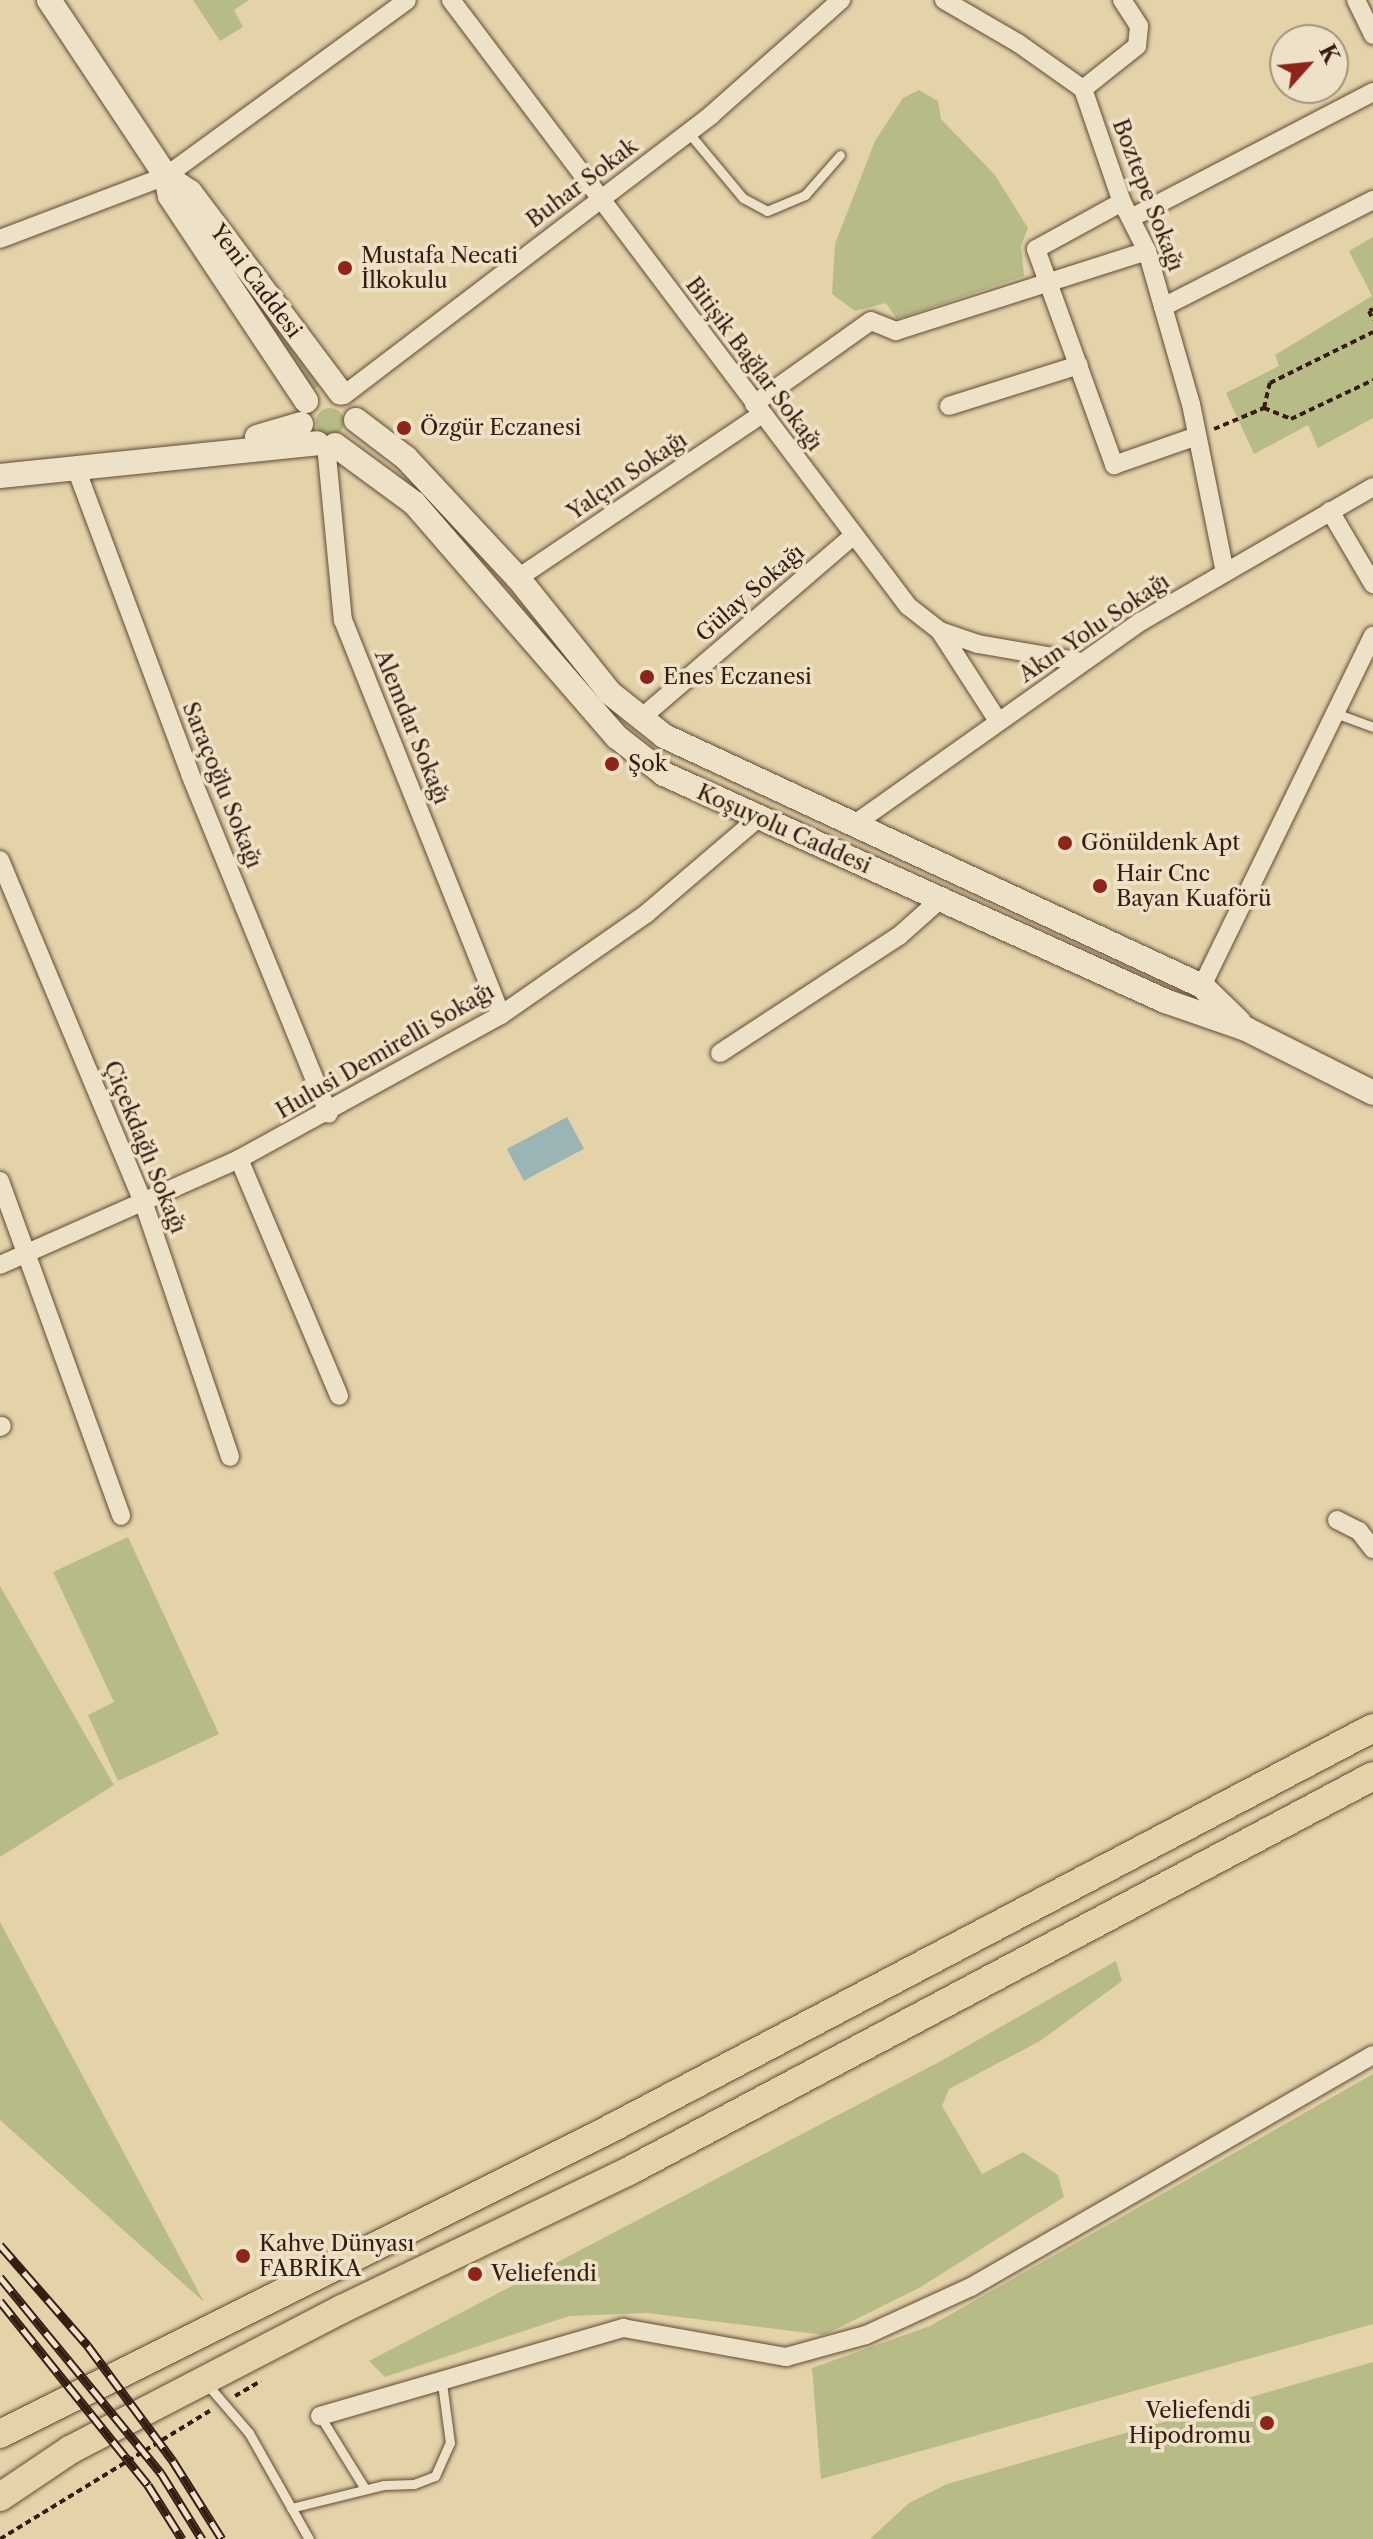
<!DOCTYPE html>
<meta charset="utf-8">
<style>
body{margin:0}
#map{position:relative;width:1373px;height:2539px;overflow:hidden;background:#e4d3a9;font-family:"Libre Caslon Text",serif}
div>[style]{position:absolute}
.green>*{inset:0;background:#b7bb86}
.round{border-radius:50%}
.water>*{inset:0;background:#9bb4b5;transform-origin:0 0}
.path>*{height:4px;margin-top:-2px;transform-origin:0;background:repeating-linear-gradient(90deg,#371d11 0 6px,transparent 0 10px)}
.roads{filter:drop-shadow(0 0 2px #624a37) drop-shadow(0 0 2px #624a37)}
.lane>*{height:9px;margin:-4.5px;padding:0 4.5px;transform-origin:4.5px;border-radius:4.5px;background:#ede2c7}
.street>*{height:18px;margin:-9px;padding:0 9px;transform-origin:9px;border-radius:9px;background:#ede2c7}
.secondary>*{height:24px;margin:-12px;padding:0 12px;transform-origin:12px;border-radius:12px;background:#ede2c7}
.primary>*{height:28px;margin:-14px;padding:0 14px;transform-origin:14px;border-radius:14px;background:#e4d3a9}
.rail>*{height:9px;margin-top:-4.5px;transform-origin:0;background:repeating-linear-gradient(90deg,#ede2c7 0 18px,#371d11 0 36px);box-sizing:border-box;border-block:2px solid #371d11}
.dots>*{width:22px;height:22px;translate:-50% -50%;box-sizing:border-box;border:4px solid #ede2c7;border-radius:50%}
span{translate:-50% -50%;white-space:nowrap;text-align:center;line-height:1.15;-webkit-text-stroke:7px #ede2c7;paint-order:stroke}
.street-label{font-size:22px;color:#371d11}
.poi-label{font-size:22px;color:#371d11}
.left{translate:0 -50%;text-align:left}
.right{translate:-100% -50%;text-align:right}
.north{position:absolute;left:1269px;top:24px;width:80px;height:80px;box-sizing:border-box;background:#ede2c7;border:2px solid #a4937e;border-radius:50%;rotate:63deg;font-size:22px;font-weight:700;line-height:32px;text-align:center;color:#371d11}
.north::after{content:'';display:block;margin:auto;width:28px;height:36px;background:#8f2418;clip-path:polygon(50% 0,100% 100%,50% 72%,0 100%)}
</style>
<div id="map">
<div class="green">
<i style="clip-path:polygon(193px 0,249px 0,234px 10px,243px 27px,220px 41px)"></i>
<i style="clip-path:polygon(919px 90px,938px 101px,941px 119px,995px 175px,1028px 228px,1021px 246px,1024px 276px,897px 319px,886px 303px,855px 311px,832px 294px,835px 244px,875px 141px,903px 98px)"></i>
<i style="clip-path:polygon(1373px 237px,1373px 418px,1318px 448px,1308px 425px,1254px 454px,1226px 393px,1279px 366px,1275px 355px,1372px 296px,1349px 251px)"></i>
<i style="clip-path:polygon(261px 308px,319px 386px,310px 391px)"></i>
<i class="round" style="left:316px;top:408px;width:28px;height:28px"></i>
<i style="clip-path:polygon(128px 1537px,219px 1734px,118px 1781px,88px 1715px,114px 1702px,53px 1572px)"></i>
<i style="clip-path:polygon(0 1586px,114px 1785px,0 1857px)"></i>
<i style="clip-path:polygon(0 1922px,204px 2302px,0 2120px)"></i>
<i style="clip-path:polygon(1116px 1961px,1122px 1981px,1040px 2041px,949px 2089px,942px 2106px,982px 2174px,1023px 2152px,1058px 2175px,1064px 2197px,919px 2288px,824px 2335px,647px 2313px,569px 2316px,385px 2377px,369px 2361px,941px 2061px)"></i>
<i style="clip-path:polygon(1373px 2074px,1373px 2324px,821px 2479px,812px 2368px,930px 2326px)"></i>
<i style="clip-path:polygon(1373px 2362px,1373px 2539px,870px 2539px,909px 2503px,947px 2484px)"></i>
</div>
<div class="water">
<i style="left:567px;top:1117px;width:36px;height:68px;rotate:62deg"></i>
</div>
<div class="path">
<i style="left:1373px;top:309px;width:4px;rotate:153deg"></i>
<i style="left:1369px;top:311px;width:10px;rotate:66deg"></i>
<i style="left:1264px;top:408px;width:26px;rotate:-77deg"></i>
<i style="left:1270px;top:383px;width:115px;rotate:-26.3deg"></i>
<i style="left:1214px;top:429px;width:54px;rotate:-22.8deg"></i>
<i style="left:1264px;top:408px;width:29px;rotate:22deg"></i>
<i style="left:1291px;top:419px;width:91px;rotate:-25.4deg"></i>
<i style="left:235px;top:2396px;width:30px;rotate:-30deg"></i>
<i style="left:0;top:2539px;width:246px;rotate:-31.4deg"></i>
</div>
<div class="roads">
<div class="lane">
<i style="left:688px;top:132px;width:86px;rotate:50.2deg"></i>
<i style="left:743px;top:198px;width:27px;rotate:28deg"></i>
<i style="left:767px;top:211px;width:41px;rotate:-22.8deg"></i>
<i style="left:805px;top:195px;width:53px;rotate:-48.8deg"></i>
<i style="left:1335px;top:713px;width:40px;rotate:20.2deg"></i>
<i style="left:206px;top:2383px;width:66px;rotate:49.3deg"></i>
<i style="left:249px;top:2433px;width:122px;rotate:60.5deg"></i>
<i style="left:320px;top:2416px;width:86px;rotate:58.3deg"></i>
<i style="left:291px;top:2508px;width:96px;rotate:-13.9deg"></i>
<i style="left:384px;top:2485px;width:30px;rotate:-2deg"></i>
<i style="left:414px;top:2484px;width:22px;rotate:-21deg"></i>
<i style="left:435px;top:2476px;width:36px;rotate:-66deg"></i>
<i style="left:450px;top:2443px;width:61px;rotate:-97.6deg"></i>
</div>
<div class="street">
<i style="left:451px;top:0;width:759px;rotate:52.98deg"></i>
<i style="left:908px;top:606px;width:41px;rotate:38deg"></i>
<i style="left:940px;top:631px;width:40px;rotate:18.9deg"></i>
<i style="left:978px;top:644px;width:106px;rotate:9.8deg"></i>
<i style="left:944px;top:0;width:86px;rotate:30.2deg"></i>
<i style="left:1018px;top:43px;width:80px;rotate:35.3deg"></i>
<i style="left:1083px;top:89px;width:120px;rotate:71deg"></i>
<i style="left:1122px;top:202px;width:55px;rotate:63deg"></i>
<i style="left:1147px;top:251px;width:159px;rotate:74deg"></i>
<i style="left:1191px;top:404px;width:172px;rotate:78.6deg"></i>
<i style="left:1356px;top:0;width:39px;rotate:64deg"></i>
<i style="left:1083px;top:89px;width:69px;rotate:-38.5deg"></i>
<i style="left:1137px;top:46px;width:20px;rotate:-84deg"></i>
<i style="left:1139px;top:26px;width:31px;rotate:-123deg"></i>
<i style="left:1122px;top:202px;width:98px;rotate:151.3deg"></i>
<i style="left:1036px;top:249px;width:230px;rotate:70.1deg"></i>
<i style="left:1114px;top:465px;width:88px;rotate:-19.3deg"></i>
<i style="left:1131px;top:218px;width:273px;rotate:-27.5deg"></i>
<i style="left:0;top:239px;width:178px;rotate:-20.8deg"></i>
<i style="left:166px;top:176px;width:298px;rotate:-36.1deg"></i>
<i style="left:1163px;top:307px;width:236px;rotate:-27deg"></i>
<i style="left:344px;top:395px;width:462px;rotate:-37.3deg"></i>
<i style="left:711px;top:115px;width:174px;rotate:-41.5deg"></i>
<i style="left:754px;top:404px;width:143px;rotate:-35.4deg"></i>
<i style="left:871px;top:321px;width:27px;rotate:22deg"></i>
<i style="left:896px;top:331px;width:263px;rotate:-17.7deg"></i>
<i style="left:949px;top:406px;width:136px;rotate:-17.5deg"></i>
<i style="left:326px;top:445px;width:176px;rotate:84.5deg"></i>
<i style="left:343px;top:620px;width:425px;rotate:68.2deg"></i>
<i style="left:77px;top:471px;width:323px;rotate:69.5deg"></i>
<i style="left:190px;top:774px;width:367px;rotate:67.8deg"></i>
<i style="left:1330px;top:511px;width:85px;rotate:59.5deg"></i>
<i style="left:518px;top:578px;width:294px;rotate:-33.9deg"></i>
<i style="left:940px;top:631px;width:107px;rotate:57.2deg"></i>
<i style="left:640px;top:719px;width:282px;rotate:-40.7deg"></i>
<i style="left:852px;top:826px;width:355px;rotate:-35.3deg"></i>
<i style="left:1142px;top:621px;width:267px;rotate:-30.1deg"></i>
<i style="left:0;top:860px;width:373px;rotate:67.3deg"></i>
<i style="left:144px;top:1204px;width:267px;rotate:71.2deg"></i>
<i style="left:1202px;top:986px;width:390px;rotate:-64deg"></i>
<i style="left:720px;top:1053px;width:214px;rotate:-33.2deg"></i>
<i style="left:899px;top:936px;width:59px;rotate:-41.6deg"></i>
<i style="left:239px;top:1159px;width:257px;rotate:67.1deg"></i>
<i style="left:0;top:1181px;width:356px;rotate:70.1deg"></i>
<i style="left:0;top:1265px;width:261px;rotate:-23.9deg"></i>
<i style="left:239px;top:1159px;width:299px;rotate:-28.8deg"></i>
<i style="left:501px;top:1015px;width:178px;rotate:-34.9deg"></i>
<i style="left:647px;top:913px;width:145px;rotate:-40.5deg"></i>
<i style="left:0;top:1427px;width:2px;rotate:-27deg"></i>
<i style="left:1337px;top:1520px;width:25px;rotate:27deg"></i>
<i style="left:1359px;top:1531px;width:23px;rotate:52deg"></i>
<i style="left:320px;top:2416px;width:316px;rotate:-16.2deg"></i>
<i style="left:623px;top:2328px;width:166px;rotate:10.1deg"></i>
<i style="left:786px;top:2357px;width:83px;rotate:-15.4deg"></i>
<i style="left:866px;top:2335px;width:115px;rotate:-24.6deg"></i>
<i style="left:971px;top:2287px;width:464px;rotate:-30deg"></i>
</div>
<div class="secondary">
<i style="left:49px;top:0;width:211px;rotate:56.4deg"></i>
<i style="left:166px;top:176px;width:29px;rotate:34deg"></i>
<i style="left:190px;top:192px;width:251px;rotate:53.1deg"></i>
<i style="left:166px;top:176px;width:20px;rotate:79deg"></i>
<i style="left:170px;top:196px;width:246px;rotate:56.4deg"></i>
<i style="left:356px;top:420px;width:63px;rotate:37.2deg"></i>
<i style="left:406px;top:458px;width:164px;rotate:47deg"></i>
<i style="left:518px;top:578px;width:147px;rotate:51.3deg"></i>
<i style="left:610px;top:693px;width:69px;rotate:38.5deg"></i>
<i style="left:664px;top:736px;width:593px;rotate:24.92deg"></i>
<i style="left:1202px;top:986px;width:52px;rotate:44.2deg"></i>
<i style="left:257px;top:437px;width:46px;rotate:-16.5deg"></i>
<i style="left:335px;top:445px;width:98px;rotate:36.3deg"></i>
<i style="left:414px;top:503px;width:310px;rotate:49.1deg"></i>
<i style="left:617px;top:737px;width:60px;rotate:38.2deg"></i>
<i style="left:664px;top:774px;width:550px;rotate:24.37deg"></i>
<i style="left:1165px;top:1001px;width:86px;rotate:19.1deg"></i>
<i style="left:1246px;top:1029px;width:142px;rotate:26.7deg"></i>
<i style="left:0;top:476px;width:319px;rotate:-5.9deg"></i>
</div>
<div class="primary">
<i style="left:0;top:2434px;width:678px;rotate:-26.57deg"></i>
<i style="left:606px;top:2131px;width:866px;rotate:-27.72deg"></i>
<i style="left:0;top:2497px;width:84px;rotate:-33.9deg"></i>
<i style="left:70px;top:2450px;width:306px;rotate:-27.4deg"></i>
<i style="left:342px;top:2309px;width:318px;rotate:-25.7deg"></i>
<i style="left:629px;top:2171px;width:842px;rotate:-27.96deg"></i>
</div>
</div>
<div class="rail">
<i style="left:0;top:2245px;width:134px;rotate:48.9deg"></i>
<i style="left:88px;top:2346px;width:143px;rotate:53.5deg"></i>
<i style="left:173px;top:2461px;width:92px;rotate:57.9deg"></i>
<i style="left:0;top:2277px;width:254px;rotate:50.6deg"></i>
<i style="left:161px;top:2473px;width:78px;rotate:58.2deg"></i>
<i style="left:0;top:2301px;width:236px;rotate:51.2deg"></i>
<i style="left:148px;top:2485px;width:64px;rotate:57.8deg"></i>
</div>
<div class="dots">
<i style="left:345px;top:268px;background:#8f2418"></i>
<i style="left:404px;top:428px;background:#8f2418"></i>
<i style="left:647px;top:677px;background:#8f2418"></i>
<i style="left:612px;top:764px;background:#8f2418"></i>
<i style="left:1065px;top:843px;background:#8f2418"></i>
<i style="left:1100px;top:886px;background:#8f2418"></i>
<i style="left:243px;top:2256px;background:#8f2418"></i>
<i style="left:475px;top:2274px;background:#8f2418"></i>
<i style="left:1267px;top:2423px;background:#8f2418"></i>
</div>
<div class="street-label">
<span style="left:582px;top:183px;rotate:-37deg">Buhar Sokak</span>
<span style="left:1148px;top:195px;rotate:69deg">Boztepe Sokağı</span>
<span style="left:256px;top:281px;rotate:53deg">Yeni Caddesi</span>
<span style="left:754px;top:364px;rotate:53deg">Bitişik Bağlar Sokağı</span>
<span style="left:627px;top:476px;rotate:-34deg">Yalçın Sokağı</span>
<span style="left:750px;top:593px;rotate:-41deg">Gülay Sokağı</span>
<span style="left:1094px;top:628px;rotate:-34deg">Akın Yolu Sokağı</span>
<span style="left:412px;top:727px;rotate:68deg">Alemdar Sokağı</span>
<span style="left:222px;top:785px;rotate:68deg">Saraçoğlu Sokağı</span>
<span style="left:784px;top:829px;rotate:24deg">Koşuyolu Caddesi</span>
<span style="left:385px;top:1051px;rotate:-30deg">Hulusi Demirelli Sokağı</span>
<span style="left:145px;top:1147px;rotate:68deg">Çiçekdağlı Sokağı</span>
</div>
<div class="poi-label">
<span class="left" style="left:361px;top:268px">Mustafa Necati<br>İlkokulu</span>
<span class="left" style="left:420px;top:428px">Özgür Eczanesi</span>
<span class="left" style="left:663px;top:677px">Enes Eczanesi</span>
<span class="left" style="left:628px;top:764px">Şok</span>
<span class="left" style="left:1081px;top:843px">Gönüldenk Apt</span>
<span class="left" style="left:1116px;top:886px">Hair Cnc<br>Bayan Kuaförü</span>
<span class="left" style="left:259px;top:2256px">Kahve Dünyası<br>FABRİKA</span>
<span class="left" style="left:491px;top:2274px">Veliefendi</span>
<span class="right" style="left:1251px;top:2423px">Veliefendi<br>Hipodromu</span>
</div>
<div class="north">K</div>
</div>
